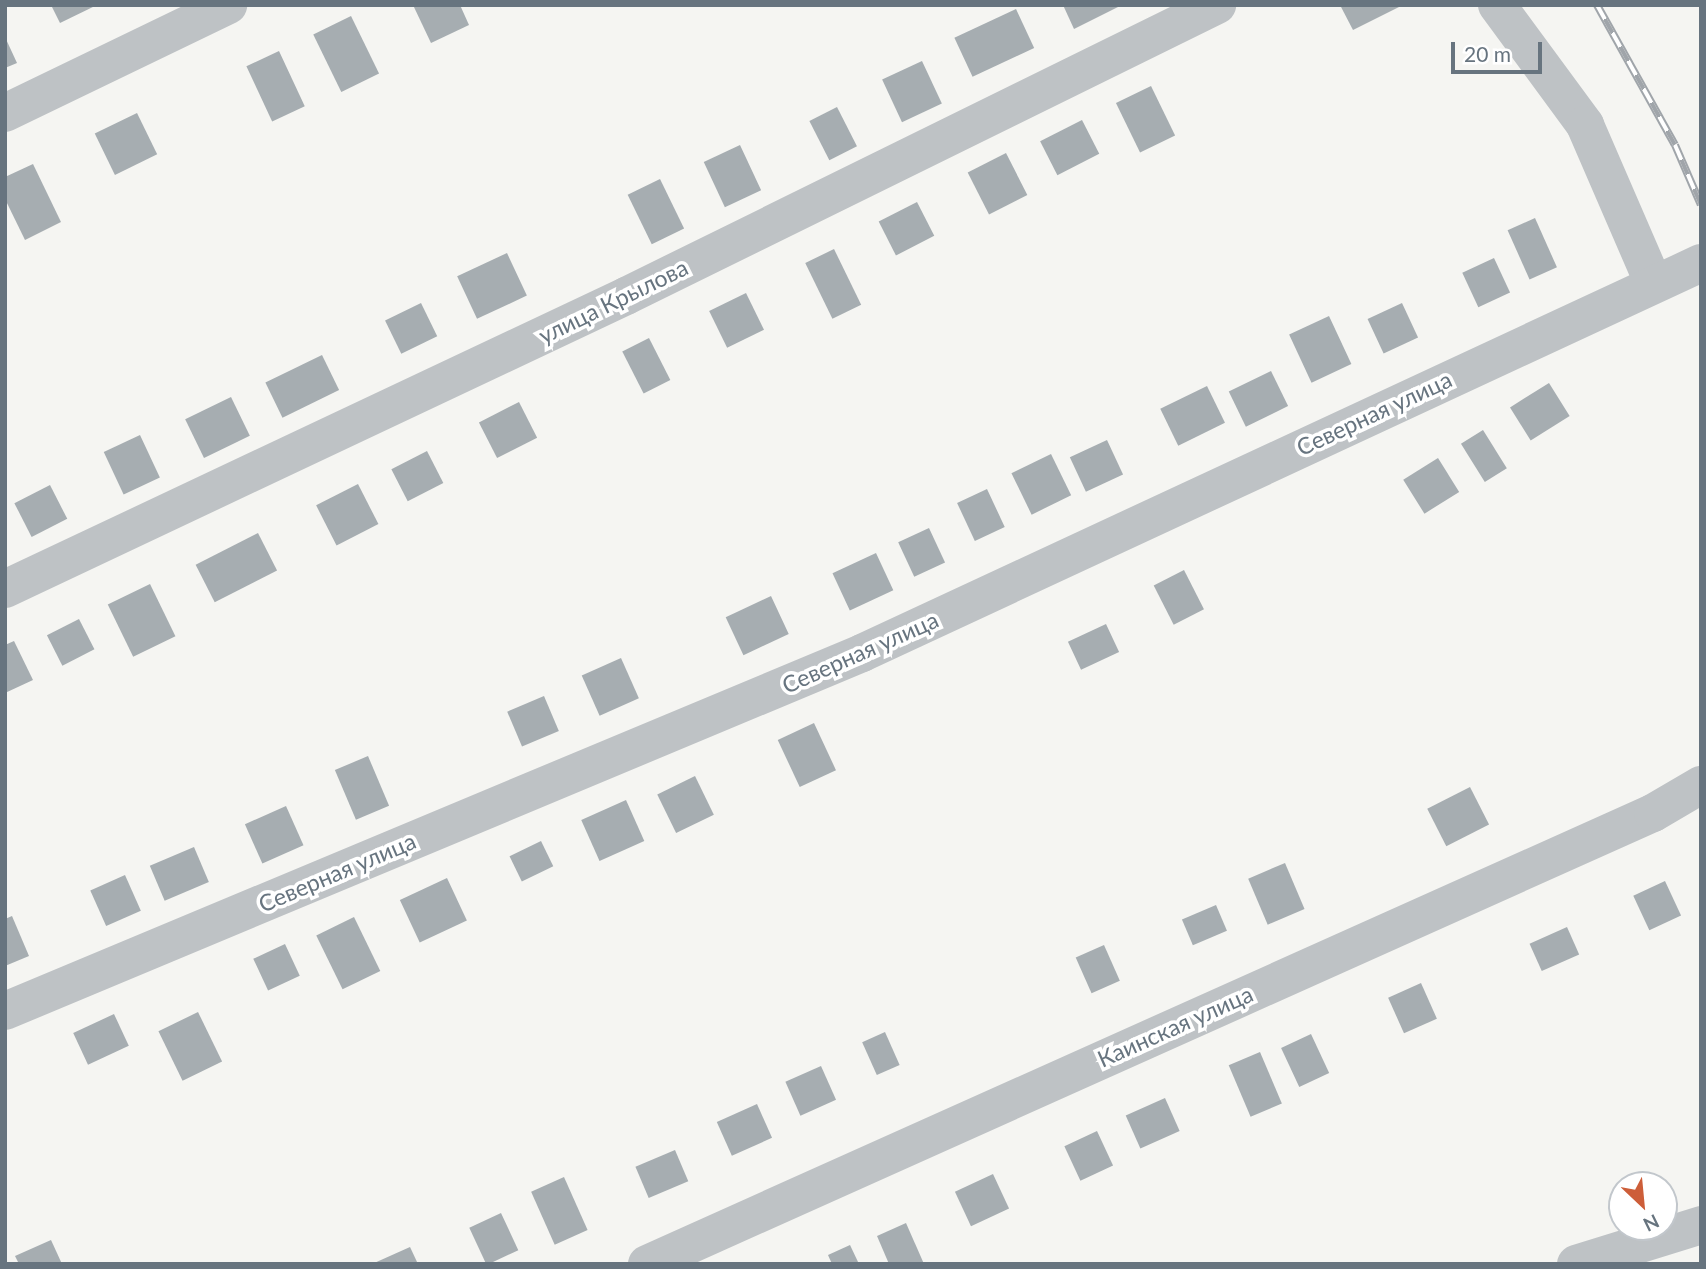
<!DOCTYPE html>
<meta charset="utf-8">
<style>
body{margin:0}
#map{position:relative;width:1706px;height:1269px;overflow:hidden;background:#f5f5f2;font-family:Lato,sans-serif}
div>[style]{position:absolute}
.building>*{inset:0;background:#a6adb1;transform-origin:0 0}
.minor>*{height:38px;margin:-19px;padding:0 19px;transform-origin:19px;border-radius:19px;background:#bec2c5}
.rail>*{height:8px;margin-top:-4px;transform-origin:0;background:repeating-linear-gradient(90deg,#fff 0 16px,#a0a5aa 0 32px);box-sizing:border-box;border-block:2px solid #a0a5aa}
span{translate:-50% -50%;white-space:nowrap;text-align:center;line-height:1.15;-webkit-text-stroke:7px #fff;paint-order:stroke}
.street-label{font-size:23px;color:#67747f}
.frame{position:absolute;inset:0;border:7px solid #67747f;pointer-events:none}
.north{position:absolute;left:1608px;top:1171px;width:70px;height:70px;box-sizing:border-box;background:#fff;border:2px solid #c2c7cc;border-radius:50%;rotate:154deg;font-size:19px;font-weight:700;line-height:28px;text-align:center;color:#67747f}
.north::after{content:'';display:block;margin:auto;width:24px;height:32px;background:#cd5e39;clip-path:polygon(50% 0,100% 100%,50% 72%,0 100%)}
.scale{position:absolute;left:1451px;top:42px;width:91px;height:32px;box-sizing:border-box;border:4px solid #67747f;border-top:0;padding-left:9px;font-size:21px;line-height:24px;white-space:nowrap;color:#67747f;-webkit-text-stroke:5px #fff;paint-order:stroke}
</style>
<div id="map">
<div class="building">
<i style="clip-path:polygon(51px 5px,97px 5px,60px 23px)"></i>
<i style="clip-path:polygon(413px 5px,460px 5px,469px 25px,431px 43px)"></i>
<i style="clip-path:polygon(1063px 5px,1122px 5px,1074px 29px)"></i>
<i style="clip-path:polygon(1340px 5px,1403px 5px,1353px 30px)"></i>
<i style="left:1016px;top:9px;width:43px;height:68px;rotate:65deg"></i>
<i style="left:351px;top:16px;width:64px;height:42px;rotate:64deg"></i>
<i style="clip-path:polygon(5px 37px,17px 63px,5px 68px)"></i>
<i style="left:279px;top:51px;width:61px;height:36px;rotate:65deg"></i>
<i style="left:922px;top:61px;width:47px;height:44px;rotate:65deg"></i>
<i style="left:1151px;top:86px;width:55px;height:39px;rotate:64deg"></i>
<i style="left:837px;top:107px;width:44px;height:31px;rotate:63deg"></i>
<i style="left:137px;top:113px;width:46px;height:47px;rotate:64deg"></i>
<i style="left:1082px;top:120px;width:38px;height:47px;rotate:63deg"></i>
<i style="left:740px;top:145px;width:50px;height:40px;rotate:65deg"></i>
<i style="left:1006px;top:153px;width:47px;height:43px;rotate:63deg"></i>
<i style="clip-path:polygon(33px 164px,61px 222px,25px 240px,5px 199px,5px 177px)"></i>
<i style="left:660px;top:179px;width:55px;height:36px;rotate:64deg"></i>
<i style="left:917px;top:202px;width:38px;height:43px;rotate:63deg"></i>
<i style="left:1535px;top:218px;width:54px;height:30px;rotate:66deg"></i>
<i style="left:834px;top:249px;width:62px;height:32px;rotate:64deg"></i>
<i style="left:507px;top:253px;width:47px;height:55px;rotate:65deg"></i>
<i style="left:1494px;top:258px;width:38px;height:35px;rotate:65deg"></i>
<i style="left:746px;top:293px;width:41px;height:41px;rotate:64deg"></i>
<i style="left:421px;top:303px;width:37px;height:40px;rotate:64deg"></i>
<i style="left:1402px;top:303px;width:38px;height:38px;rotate:65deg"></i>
<i style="left:1329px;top:316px;width:53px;height:44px;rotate:65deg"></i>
<i style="left:649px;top:338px;width:47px;height:30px;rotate:63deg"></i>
<i style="left:322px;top:355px;width:39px;height:63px;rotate:64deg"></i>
<i style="left:1271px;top:371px;width:39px;height:47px;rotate:64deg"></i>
<i style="left:1549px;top:383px;width:39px;height:46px;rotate:58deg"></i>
<i style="left:1207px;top:386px;width:41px;height:52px;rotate:64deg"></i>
<i style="left:231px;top:397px;width:43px;height:51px;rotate:64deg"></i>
<i style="left:519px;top:402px;width:40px;height:45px;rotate:63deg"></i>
<i style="left:1483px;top:430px;width:45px;height:26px;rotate:58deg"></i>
<i style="left:140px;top:435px;width:47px;height:40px;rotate:65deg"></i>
<i style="left:1107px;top:440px;width:38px;height:41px;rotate:65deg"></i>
<i style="left:427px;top:451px;width:36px;height:40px;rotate:63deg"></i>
<i style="left:1051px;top:454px;width:46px;height:44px;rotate:64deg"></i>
<i style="left:1438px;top:458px;width:40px;height:41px;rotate:58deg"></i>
<i style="left:358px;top:484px;width:45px;height:47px;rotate:63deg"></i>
<i style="left:50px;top:485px;width:38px;height:40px;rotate:63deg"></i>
<i style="left:987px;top:489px;width:42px;height:33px;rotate:65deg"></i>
<i style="left:929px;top:528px;width:38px;height:34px;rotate:65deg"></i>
<i style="left:258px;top:533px;width:42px;height:70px;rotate:63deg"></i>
<i style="left:876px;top:553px;width:41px;height:48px;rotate:65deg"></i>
<i style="left:1184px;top:570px;width:44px;height:34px;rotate:63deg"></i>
<i style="left:150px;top:584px;width:58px;height:47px;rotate:64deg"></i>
<i style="left:771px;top:596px;width:42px;height:50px;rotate:65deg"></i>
<i style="left:79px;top:619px;width:34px;height:36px;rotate:63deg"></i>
<i style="left:1106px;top:624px;width:31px;height:42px;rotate:65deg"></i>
<i style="clip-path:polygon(14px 641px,33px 680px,5px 693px,5px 645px)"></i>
<i style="left:621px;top:658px;width:44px;height:43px;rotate:66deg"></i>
<i style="left:544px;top:696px;width:38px;height:40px;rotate:67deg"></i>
<i style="left:814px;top:723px;width:52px;height:40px;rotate:65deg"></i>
<i style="left:368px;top:756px;width:54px;height:36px;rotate:67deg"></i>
<i style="left:695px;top:776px;width:43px;height:42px;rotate:64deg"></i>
<i style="left:1470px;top:787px;width:42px;height:48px;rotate:63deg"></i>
<i style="left:626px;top:800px;width:45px;height:49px;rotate:66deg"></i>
<i style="left:286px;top:806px;width:43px;height:45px;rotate:66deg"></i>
<i style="left:541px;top:841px;width:28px;height:35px;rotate:64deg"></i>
<i style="left:194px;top:847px;width:38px;height:48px;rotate:67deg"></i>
<i style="left:1285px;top:863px;width:50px;height:40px;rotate:67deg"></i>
<i style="left:125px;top:875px;width:39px;height:38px;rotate:66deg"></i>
<i style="left:447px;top:878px;width:47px;height:52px;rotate:65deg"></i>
<i style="left:1665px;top:881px;width:38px;height:35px;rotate:65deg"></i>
<i style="left:1216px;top:905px;width:28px;height:37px;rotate:67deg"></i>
<i style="clip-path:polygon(12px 916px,29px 956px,5px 966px,5px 919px)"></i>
<i style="left:354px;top:917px;width:60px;height:42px;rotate:64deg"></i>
<i style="left:1567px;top:927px;width:30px;height:41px;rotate:66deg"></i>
<i style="left:285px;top:944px;width:35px;height:35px;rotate:65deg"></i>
<i style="left:1104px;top:945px;width:39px;height:31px;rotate:66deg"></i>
<i style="left:1421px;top:983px;width:39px;height:36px;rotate:66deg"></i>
<i style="left:198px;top:1012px;width:55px;height:44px;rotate:64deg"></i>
<i style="left:114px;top:1014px;width:35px;height:45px;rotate:65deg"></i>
<i style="left:885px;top:1032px;width:36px;height:25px;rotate:66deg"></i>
<i style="left:1311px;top:1034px;width:43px;height:33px;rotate:65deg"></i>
<i style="left:1260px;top:1052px;width:56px;height:34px;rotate:67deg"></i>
<i style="left:821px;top:1066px;width:37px;height:39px;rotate:66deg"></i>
<i style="left:1165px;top:1098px;width:36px;height:43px;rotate:66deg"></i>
<i style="left:757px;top:1104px;width:37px;height:44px;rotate:66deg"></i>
<i style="left:1097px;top:1131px;width:38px;height:36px;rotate:65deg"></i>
<i style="left:675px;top:1150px;width:34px;height:43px;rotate:67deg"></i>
<i style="left:993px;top:1174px;width:38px;height:42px;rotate:65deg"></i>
<i style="left:564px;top:1177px;width:58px;height:36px;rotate:66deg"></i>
<i style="left:501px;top:1213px;width:41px;height:35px;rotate:65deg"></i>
<i style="clip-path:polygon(906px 1223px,924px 1264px,889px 1264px,877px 1236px)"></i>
<i style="clip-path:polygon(51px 1240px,62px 1264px,19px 1264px,15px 1256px)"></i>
<i style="clip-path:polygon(850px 1245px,859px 1264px,832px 1264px,828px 1255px)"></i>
<i style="clip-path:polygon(410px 1247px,418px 1264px,372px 1264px)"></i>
</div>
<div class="minor">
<i style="left:1497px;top:5px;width:149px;rotate:53.7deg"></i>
<i style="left:1585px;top:125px;width:171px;rotate:66.6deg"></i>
<i style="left:5px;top:113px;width:248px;rotate:-25.8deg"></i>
<i style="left:5px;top:589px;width:687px;rotate:-25.26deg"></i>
<i style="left:626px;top:296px;width:659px;rotate:-26.21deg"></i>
<i style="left:5px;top:1011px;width:929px;rotate:-22.67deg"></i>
<i style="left:862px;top:653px;width:925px;rotate:-24.93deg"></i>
<i style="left:647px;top:1264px;width:1102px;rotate:-24.15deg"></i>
<i style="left:1653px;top:813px;width:56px;rotate:-30.3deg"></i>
<i style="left:1576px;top:1264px;width:131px;rotate:-17.3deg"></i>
</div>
<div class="rail">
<i style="left:1597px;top:5px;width:160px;rotate:60.9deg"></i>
<i style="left:1675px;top:145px;width:65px;rotate:66.6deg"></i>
</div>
<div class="street-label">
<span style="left:613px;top:301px;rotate:-26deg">улица Крылова</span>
<span style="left:1374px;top:413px;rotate:-25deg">Северная улица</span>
<span style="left:860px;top:652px;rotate:-24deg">Северная улица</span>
<span style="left:337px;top:872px;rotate:-23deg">Северная улица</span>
<span style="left:1175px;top:1026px;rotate:-24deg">Каинская улица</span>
</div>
<div class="frame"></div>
<div class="north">N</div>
<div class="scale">20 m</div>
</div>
